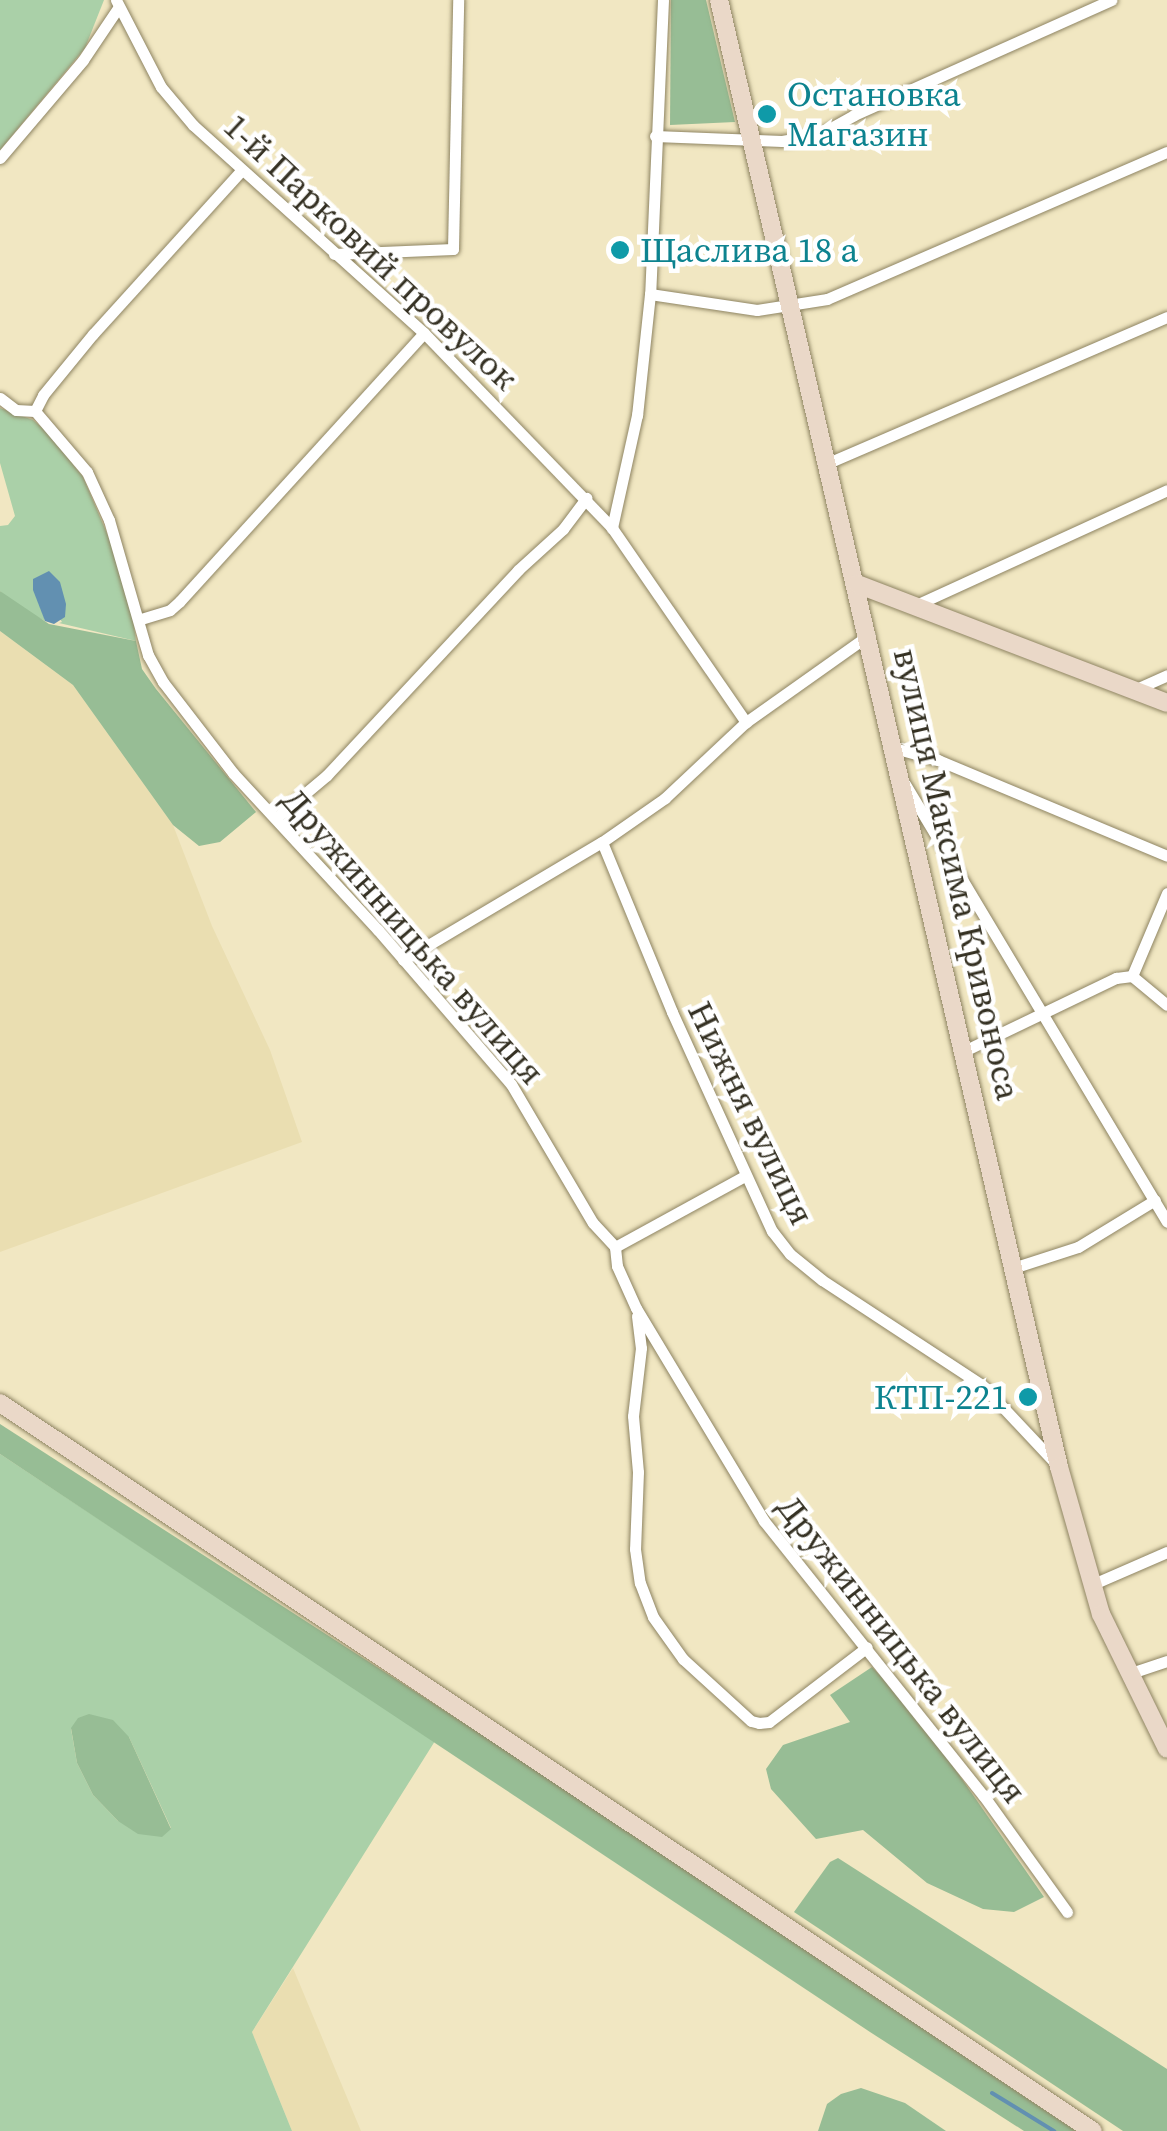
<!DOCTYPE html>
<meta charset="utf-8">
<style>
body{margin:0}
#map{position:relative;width:1167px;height:2131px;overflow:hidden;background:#f1e7c2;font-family:"Source Serif 4",serif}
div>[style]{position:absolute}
.built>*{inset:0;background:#eadeb1}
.green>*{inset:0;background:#aad0a8}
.forest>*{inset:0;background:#97bd95}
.water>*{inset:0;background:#6290b1}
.stream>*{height:4px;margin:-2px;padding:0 2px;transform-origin:2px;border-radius:2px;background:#6290b1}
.roads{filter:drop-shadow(0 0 2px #8e8462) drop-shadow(0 0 2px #8e8462)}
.street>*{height:11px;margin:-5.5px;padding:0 5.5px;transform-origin:5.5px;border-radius:5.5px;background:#fff}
.secondary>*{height:18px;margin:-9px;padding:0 9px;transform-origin:9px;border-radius:9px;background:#ead8c8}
.dots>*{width:28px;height:28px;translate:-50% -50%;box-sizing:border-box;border:5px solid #fff;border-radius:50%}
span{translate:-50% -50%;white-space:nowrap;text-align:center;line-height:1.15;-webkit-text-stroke:9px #fff;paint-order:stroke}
.culture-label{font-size:35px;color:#0d838f}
.left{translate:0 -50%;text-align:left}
.right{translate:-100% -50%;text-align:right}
.street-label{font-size:35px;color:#343022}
</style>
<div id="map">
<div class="built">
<i style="clip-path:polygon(0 631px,73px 685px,173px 825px,212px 926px,270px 1050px,302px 1142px,0 1252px)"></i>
<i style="clip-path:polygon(293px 1968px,361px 2131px,292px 2131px,252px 2032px)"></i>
</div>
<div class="green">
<i style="clip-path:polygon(0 0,104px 0,85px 48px,0 150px)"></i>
<i style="clip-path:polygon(0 408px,33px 420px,47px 432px,83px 477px,111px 543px,132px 611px,136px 641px,59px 623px,62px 622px,33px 579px,45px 621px,14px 605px,0 591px,0 526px,8px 525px,15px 516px,0 463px)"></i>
<i style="clip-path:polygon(evenodd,0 1454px,435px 1741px,252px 2032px,292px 2131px,0 2131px,0 1454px,71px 1729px,129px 1737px,171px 1828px,118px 1821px,93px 1795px,77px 1763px,71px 1729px)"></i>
</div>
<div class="forest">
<i style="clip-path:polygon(671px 0,706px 0,735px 122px,670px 125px)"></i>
<i style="clip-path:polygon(0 591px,49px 624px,136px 641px,142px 669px,156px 689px,256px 812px,220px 842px,199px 846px,173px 825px,73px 685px,0 631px)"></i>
<i style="clip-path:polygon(0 1424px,498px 1745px,1076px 2131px,1024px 2131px,870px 2032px,0 1454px)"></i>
<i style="clip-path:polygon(872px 1667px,916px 1713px,1044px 1897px,1014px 1912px,983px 1909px,927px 1883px,863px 1830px,816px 1839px,771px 1789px,766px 1769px,783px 1745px,850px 1722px,830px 1695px)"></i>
<i style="clip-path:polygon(89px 1714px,113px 1720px,129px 1737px,171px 1829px,162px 1837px,138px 1834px,118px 1821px,93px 1795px,77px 1763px,71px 1728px,78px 1718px)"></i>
<i style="clip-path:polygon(838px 1858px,1167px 2069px,1167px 2131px,1123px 2131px,794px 1912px,830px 1862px)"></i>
<i style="clip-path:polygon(861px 2088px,905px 2103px,946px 2131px,818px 2131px,827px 2104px,841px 2094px)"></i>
</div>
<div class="water">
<i style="clip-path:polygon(49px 571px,60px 582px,66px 604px,65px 617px,54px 624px,45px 621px,33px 590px,33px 579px)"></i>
</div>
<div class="stream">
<i style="left:992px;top:2093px;width:73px;rotate:31.5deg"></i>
</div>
<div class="roads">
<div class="street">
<i style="left:116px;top:0;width:98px;rotate:62.7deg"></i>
<i style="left:161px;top:87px;width:50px;rotate:49.9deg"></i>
<i style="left:193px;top:125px;width:311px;rotate:42deg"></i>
<i style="left:424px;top:333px;width:271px;rotate:46deg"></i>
<i style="left:663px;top:0;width:294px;rotate:92.5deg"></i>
<i style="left:650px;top:294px;width:122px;rotate:96.1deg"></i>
<i style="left:637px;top:415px;width:116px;rotate:102.5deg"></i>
<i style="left:612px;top:528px;width:236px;rotate:55.4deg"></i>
<i style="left:655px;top:136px;width:127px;rotate:2.3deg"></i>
<i style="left:782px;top:141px;width:39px;rotate:-10deg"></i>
<i style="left:820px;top:134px;width:39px;rotate:-29deg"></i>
<i style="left:854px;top:115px;width:282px;rotate:-24.1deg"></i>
<i style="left:0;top:158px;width:128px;rotate:-49.7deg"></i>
<i style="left:83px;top:60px;width:63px;rotate:-56.1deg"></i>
<i style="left:334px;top:254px;width:119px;rotate:-2.4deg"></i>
<i style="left:453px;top:249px;width:249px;rotate:-88.8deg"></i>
<i style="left:650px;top:294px;width:108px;rotate:8.5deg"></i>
<i style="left:757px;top:310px;width:71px;rotate:-8.9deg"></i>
<i style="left:827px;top:299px;width:370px;rotate:-23.4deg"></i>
<i style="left:0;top:398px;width:20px;rotate:37deg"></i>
<i style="left:16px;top:410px;width:19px;rotate:3deg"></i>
<i style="left:35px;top:411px;width:80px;rotate:49.6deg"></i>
<i style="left:87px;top:472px;width:53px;rotate:65.4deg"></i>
<i style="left:109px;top:520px;width:141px;rotate:73.9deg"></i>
<i style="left:148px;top:655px;width:31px;rotate:61deg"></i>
<i style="left:163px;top:682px;width:115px;rotate:52.4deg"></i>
<i style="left:233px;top:773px;width:214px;rotate:47.3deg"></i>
<i style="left:378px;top:930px;width:203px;rotate:49.2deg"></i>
<i style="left:511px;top:1084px;width:161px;rotate:59.5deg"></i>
<i style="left:593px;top:1223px;width:33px;rotate:47deg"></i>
<i style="left:615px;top:1247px;width:19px;rotate:84deg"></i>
<i style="left:617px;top:1266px;width:46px;rotate:65.7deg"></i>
<i style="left:636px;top:1308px;width:249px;rotate:59deg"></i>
<i style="left:764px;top:1521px;width:351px;rotate:51.4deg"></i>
<i style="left:983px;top:1795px;width:144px;rotate:54.3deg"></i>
<i style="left:35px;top:411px;width:18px;rotate:-63deg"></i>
<i style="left:43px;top:395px;width:79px;rotate:-50.7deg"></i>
<i style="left:93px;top:334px;width:220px;rotate:-47.8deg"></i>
<i style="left:828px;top:463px;width:369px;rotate:-23.3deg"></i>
<i style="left:914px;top:606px;width:278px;rotate:-24.6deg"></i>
<i style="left:141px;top:619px;width:30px;rotate:-17deg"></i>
<i style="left:170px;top:610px;width:13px;rotate:-42deg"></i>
<i style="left:180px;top:601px;width:362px;rotate:-47.7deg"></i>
<i style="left:1134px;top:690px;width:36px;rotate:-24deg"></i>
<i style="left:894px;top:748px;width:46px;rotate:15.3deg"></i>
<i style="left:938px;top:760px;width:248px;rotate:22.7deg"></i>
<i style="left:905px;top:784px;width:510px;rotate:59.11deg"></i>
<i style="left:277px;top:817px;width:65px;rotate:-40deg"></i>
<i style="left:327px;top:775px;width:280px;rotate:-47deg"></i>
<i style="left:518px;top:570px;width:61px;rotate:-42.3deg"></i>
<i style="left:563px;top:529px;width:39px;rotate:-53deg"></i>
<i style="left:602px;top:842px;width:184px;rotate:67.6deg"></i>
<i style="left:672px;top:1012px;width:241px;rotate:65.5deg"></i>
<i style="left:772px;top:1231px;width:29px;rotate:52deg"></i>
<i style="left:790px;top:1254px;width:41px;rotate:39.1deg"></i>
<i style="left:822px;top:1280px;width:191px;rotate:33.3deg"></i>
<i style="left:982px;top:1385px;width:110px;rotate:46.8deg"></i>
<i style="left:403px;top:960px;width:231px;rotate:-30.7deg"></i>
<i style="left:602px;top:842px;width:77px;rotate:-34.9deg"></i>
<i style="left:665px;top:798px;width:111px;rotate:-43.2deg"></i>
<i style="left:746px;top:722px;width:151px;rotate:-35.3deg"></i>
<i style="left:1132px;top:976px;width:90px;rotate:-67.1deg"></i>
<i style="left:964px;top:1051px;width:169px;rotate:-25.7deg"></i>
<i style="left:1116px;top:978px;width:16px;rotate:-7deg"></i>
<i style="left:1132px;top:976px;width:45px;rotate:39.6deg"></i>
<i style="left:615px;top:1247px;width:146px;rotate:-28.7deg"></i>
<i style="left:1016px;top:1267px;width:65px;rotate:-17.9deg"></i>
<i style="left:1078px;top:1247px;width:90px;rotate:-31.4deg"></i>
<i style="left:637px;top:1316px;width:32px;rotate:83deg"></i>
<i style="left:641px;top:1348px;width:68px;rotate:96.7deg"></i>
<i style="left:633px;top:1416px;width:56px;rotate:84.9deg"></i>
<i style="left:638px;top:1472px;width:77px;rotate:92.2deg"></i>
<i style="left:635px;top:1549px;width:34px;rotate:82deg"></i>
<i style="left:640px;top:1583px;width:36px;rotate:69deg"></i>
<i style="left:653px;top:1617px;width:52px;rotate:54.5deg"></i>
<i style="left:683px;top:1659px;width:92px;rotate:42.4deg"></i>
<i style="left:751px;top:1721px;width:8px;rotate:14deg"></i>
<i style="left:759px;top:1723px;width:10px;rotate:-6deg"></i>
<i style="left:769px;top:1722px;width:123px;rotate:-37.4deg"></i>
<i style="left:1091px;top:1585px;width:83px;rotate:-23.5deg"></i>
<i style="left:1128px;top:1674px;width:41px;rotate:-18.4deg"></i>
</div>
<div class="secondary">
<i style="left:719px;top:0;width:1506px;rotate:76.95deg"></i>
<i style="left:1059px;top:1467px;width:153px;rotate:74.1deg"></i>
<i style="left:1101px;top:1614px;width:150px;rotate:63.9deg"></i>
<i style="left:857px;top:584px;width:332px;rotate:21deg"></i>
<i style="left:0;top:1403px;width:1313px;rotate:33.67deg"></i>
</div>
</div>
<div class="dots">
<i style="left:767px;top:114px;background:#0f9aa8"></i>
<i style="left:620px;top:250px;background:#0f9aa8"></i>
<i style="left:1028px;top:1397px;background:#0f9aa8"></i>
</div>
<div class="culture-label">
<span class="left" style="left:787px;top:114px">Остановка<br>Магазин</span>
<span class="left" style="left:640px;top:250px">Щаслива 18 а</span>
<span class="right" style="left:1008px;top:1397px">КТП-221</span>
</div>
<div class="street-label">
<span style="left:371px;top:252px;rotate:43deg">1-й Парковий провулок</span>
<span style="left:957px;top:874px;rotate:77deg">вулиця Максима Кривоноса</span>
<span style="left:413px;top:936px;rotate:49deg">Дружинницька вулиця</span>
<span style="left:751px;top:1113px;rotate:64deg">Нижня вулиця</span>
<span style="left:902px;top:1649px;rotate:52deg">Дружинницька вулиця</span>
</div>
</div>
